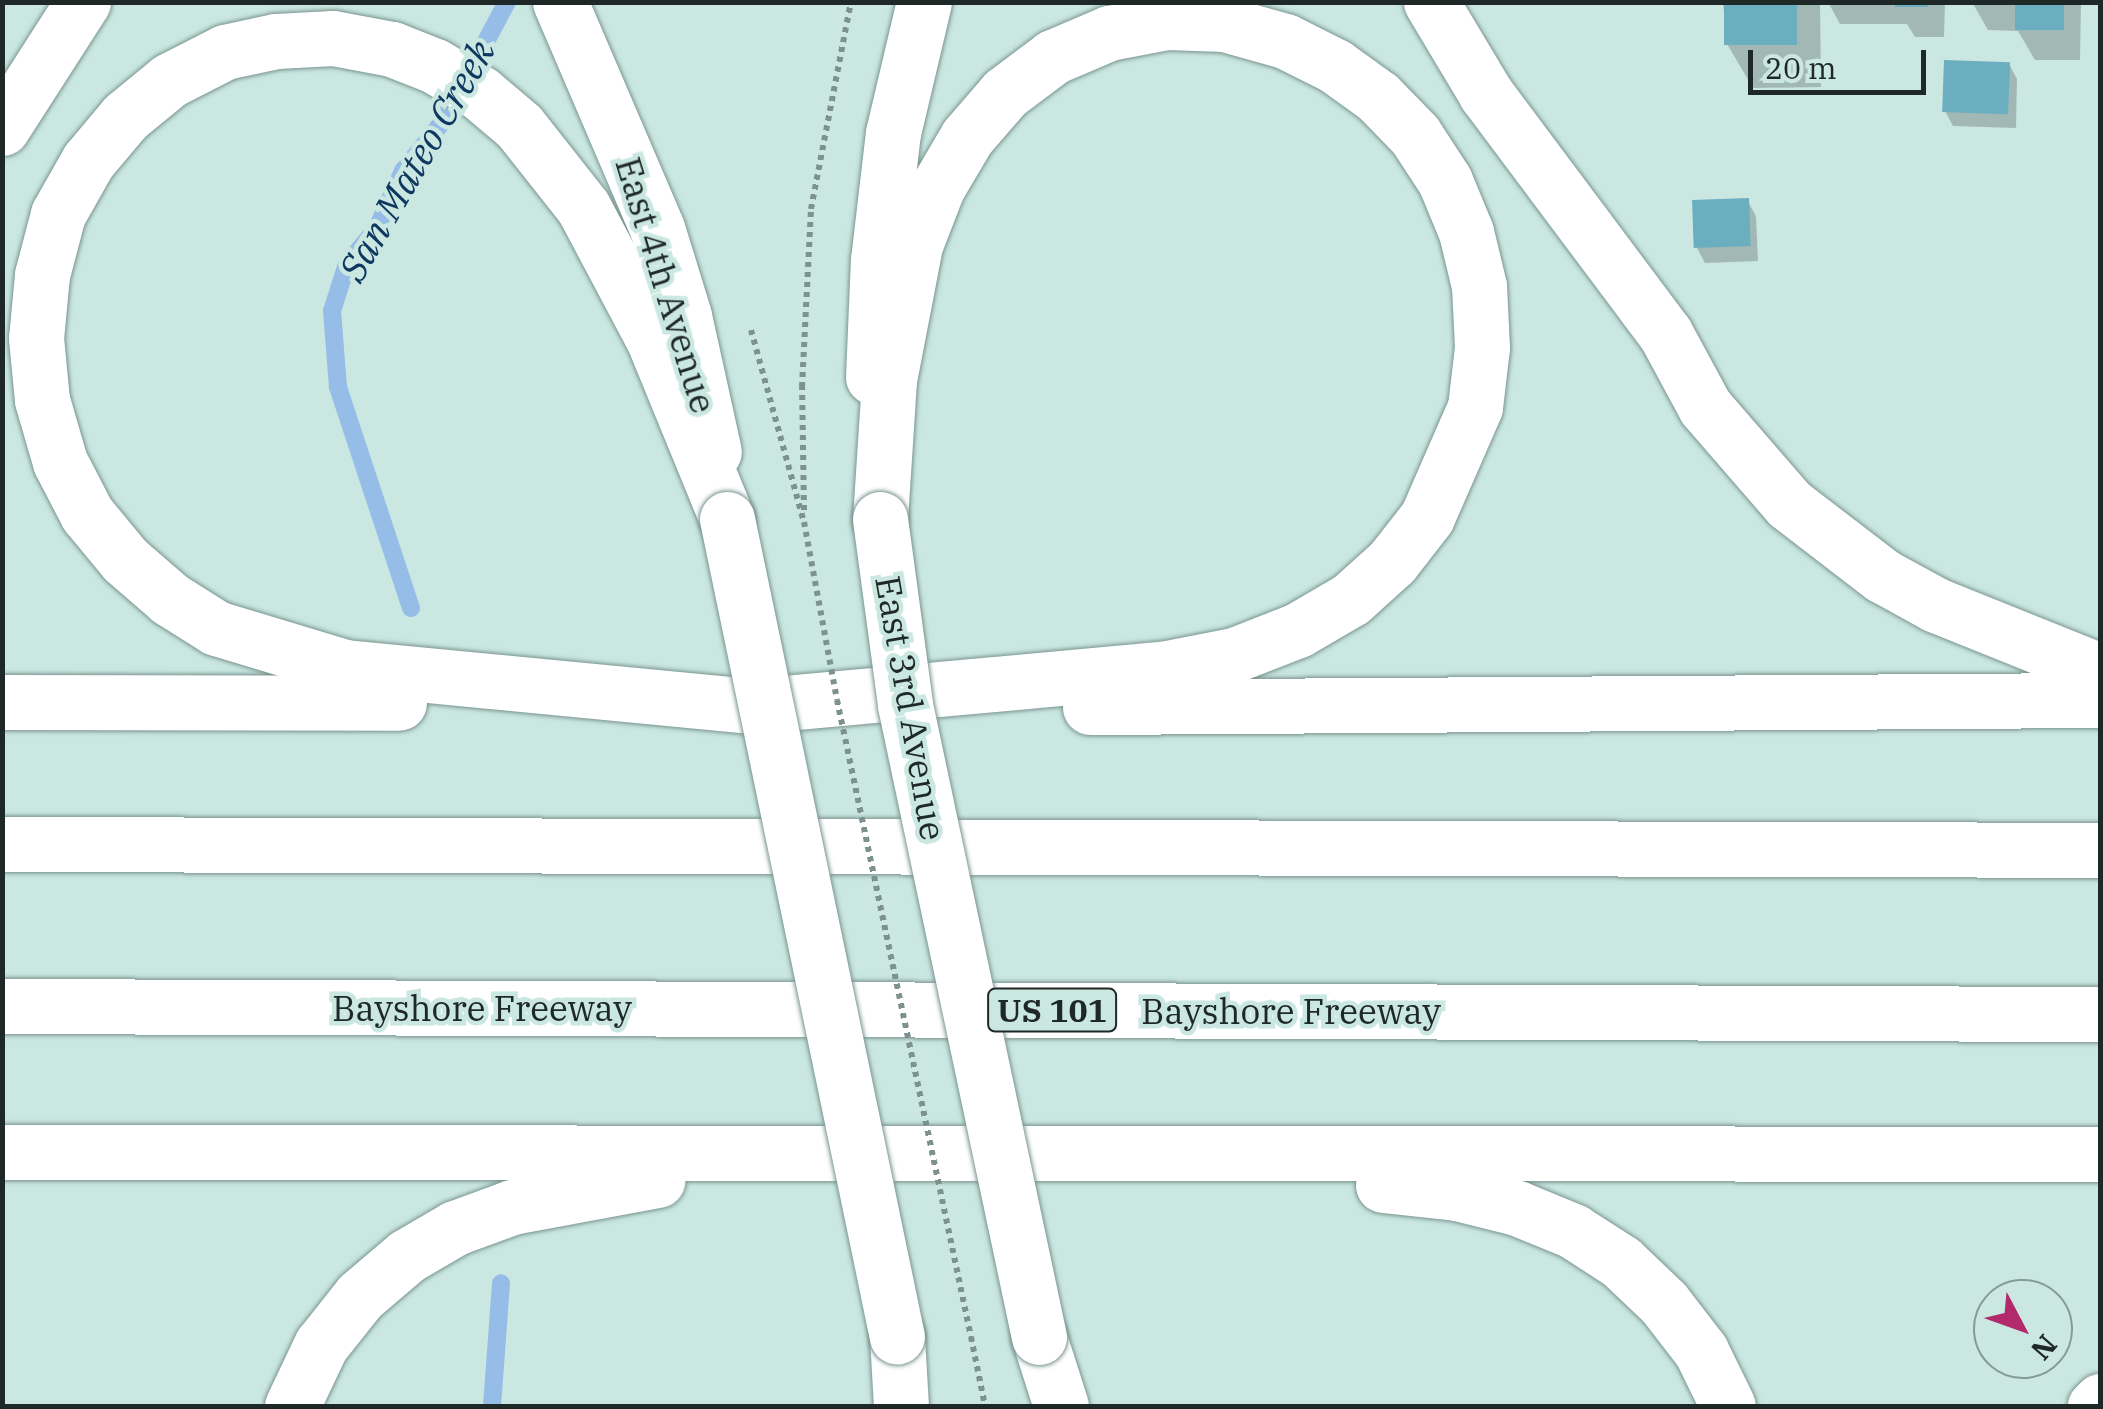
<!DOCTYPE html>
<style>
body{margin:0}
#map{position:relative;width:2103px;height:1409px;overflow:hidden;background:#cae7e1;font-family:"IBM Plex Serif",serif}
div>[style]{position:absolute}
.shadow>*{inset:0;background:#0003}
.stream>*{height:18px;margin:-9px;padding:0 9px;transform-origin:9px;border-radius:9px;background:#96bde7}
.building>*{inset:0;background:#6aaec0;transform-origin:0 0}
.path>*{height:6px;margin-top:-3px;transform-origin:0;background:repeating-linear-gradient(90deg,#7d918d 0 5px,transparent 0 10px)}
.roads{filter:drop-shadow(0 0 2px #7a9590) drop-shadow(0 0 2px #7a9590)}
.primary>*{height:55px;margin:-27.5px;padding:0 27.5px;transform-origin:27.5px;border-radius:27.5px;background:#fff}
.highway>*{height:55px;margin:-27.5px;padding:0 27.5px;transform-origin:27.5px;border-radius:27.5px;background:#fff}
.path-bridge>*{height:6px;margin-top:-3px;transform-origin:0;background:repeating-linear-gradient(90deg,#7d918d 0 5px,transparent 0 10px)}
.bridges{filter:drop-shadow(0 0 2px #7a9590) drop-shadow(0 0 2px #7a9590)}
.primary-bridge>*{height:55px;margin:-27.5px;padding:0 27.5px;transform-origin:27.5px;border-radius:27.5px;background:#fff}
span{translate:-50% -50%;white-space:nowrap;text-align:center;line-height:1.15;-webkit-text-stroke:9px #cae7e1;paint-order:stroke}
.shield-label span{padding:2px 8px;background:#cae7e1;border:2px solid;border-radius:8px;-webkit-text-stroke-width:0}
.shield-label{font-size:32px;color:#1e2826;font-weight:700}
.street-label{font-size:35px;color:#1e2826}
.water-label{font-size:38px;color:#0f3860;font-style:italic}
.frame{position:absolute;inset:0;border:5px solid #1e2826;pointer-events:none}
.north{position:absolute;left:1973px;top:1279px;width:100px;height:100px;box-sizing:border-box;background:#cae7e1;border:2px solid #859b96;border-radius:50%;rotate:131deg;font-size:28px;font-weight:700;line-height:40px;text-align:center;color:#1e2826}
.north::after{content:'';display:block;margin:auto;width:35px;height:45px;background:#b22a6c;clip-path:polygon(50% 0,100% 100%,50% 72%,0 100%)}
.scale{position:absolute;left:1748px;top:50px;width:178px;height:45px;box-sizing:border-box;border:5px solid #1e2826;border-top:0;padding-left:12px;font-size:30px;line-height:35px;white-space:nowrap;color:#1e2826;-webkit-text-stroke:8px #cae7e1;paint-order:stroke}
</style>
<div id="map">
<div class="shadow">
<i style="clip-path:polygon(1723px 2px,1820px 2px,1821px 87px,1753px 88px,1727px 44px)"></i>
<i style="clip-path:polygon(1828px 2px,1945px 2px,1944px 37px,1915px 37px,1907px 24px,1840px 24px)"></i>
<i style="clip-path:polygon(1972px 2px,2081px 2px,2080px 60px,2035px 60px,2018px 31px,1988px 30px)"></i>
<i style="clip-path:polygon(2009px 64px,2017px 79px,2016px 128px,1953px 126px,1945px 111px)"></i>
<i style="clip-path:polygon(1747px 200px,1756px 216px,1758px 261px,1705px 263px,1697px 248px)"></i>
</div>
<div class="stream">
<i style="left:411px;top:608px;width:233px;rotate:-108.3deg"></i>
<i style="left:338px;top:387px;width:76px;rotate:-94.5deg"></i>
<i style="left:332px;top:311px;width:49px;rotate:-72.3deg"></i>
<i style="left:347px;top:264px;width:47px;rotate:-50.2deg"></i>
<i style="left:377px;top:228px;width:63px;rotate:-65.5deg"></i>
<i style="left:403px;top:171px;width:65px;rotate:-51.2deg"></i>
<i style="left:444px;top:120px;width:134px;rotate:-61.9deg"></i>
<i style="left:492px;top:1406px;width:123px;rotate:-85.8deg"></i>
</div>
<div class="building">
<i style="left:1724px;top:2px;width:73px;height:43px"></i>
<i style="left:1895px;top:2px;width:33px;height:5px"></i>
<i style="left:2015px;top:2px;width:49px;height:28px"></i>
<i style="left:1944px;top:60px;width:66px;height:52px;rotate:2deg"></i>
<i style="left:1749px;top:198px;width:48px;height:57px;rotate:88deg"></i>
</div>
<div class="path">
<i style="left:751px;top:330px;width:199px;rotate:74.6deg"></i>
<i style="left:804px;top:510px;width:123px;rotate:-90.9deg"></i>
<i style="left:802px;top:387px;width:178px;rotate:-87.1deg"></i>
<i style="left:811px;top:209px;width:211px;rotate:-79.1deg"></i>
<i style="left:971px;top:1337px;width:70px;rotate:78.5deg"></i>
</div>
<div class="roads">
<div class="primary">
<i style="left:560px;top:2px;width:246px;rotate:66.8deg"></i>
<i style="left:657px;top:228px;width:92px;rotate:72.9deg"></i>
<i style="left:684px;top:316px;width:139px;rotate:77.6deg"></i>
<i style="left:873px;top:377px;width:117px;rotate:-87.6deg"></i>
<i style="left:878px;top:260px;width:128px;rotate:-83.3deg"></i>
<i style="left:893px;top:133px;width:135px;rotate:-76.7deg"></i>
</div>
<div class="highway">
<i style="left:1431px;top:2px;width:107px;rotate:59.1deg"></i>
<i style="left:1486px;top:94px;width:299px;rotate:53.2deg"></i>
<i style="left:1665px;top:333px;width:84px;rotate:61.6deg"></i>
<i style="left:1705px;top:407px;width:128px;rotate:49.1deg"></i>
<i style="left:1789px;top:504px;width:118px;rotate:37.5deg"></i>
<i style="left:1883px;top:576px;width:60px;rotate:28.7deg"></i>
<i style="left:1936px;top:605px;width:177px;rotate:21.9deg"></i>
<i style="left:2px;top:128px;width:150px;rotate:-57.3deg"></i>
<i style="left:727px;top:519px;width:195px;rotate:-112.3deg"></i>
<i style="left:653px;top:339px;width:149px;rotate:-117.9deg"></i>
<i style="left:583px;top:207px;width:103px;rotate:-128.3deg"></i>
<i style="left:519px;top:126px;width:51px;rotate:-139.8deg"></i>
<i style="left:480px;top:93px;width:52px;rotate:-149deg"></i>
<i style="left:435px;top:66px;width:46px;rotate:-158.4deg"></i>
<i style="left:392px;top:49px;width:60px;rotate:-169.4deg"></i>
<i style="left:333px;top:38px;width:57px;rotate:177deg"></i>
<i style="left:276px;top:41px;width:52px;rotate:167.8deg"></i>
<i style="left:225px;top:52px;width:62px;rotate:153deg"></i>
<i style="left:170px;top:80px;width:58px;rotate:140.6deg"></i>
<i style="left:125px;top:117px;width:57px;rotate:130.1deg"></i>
<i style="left:88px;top:161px;width:61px;rotate:119.5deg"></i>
<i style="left:58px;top:214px;width:63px;rotate:104.7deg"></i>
<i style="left:42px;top:275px;width:63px;rotate:95.4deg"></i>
<i style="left:36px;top:338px;width:62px;rotate:84.5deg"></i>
<i style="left:42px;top:400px;width:65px;rotate:73.8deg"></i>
<i style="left:60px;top:462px;width:59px;rotate:62.6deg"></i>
<i style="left:87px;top:514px;width:60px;rotate:50.4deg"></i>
<i style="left:125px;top:560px;width:60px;rotate:40.9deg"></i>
<i style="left:170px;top:599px;width:54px;rotate:32.2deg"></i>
<i style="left:216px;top:628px;width:135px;rotate:16.8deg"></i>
<i style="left:345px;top:667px;width:409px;rotate:5.5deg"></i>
<i style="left:752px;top:706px;width:412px;rotate:-5.2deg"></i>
<i style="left:1162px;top:669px;width:73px;rotate:-11deg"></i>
<i style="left:1234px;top:655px;width:69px;rotate:-21.3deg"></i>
<i style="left:1298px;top:630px;width:61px;rotate:-30.3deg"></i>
<i style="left:1351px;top:599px;width:55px;rotate:-42.1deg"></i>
<i style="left:1392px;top:562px;width:57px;rotate:-52.1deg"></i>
<i style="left:1427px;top:517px;width:120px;rotate:-66.4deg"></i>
<i style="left:1475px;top:407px;width:60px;rotate:-83.3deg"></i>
<i style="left:1482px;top:347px;width:61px;rotate:-92.8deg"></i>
<i style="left:1479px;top:286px;width:56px;rotate:-103.5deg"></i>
<i style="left:1466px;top:232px;width:55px;rotate:-112.4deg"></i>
<i style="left:1445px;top:181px;width:55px;rotate:-123.1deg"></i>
<i style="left:1415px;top:135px;width:53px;rotate:-134.2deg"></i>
<i style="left:1378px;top:97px;width:53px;rotate:-144.2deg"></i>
<i style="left:1335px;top:66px;width:56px;rotate:-153.4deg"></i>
<i style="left:1285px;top:41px;width:63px;rotate:-164.4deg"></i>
<i style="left:1224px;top:24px;width:57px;rotate:-178deg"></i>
<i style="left:1167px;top:22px;width:59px;rotate:169.3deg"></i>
<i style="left:1109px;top:33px;width:61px;rotate:156.8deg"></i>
<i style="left:1053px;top:57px;width:60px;rotate:143.1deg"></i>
<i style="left:1005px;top:93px;width:58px;rotate:130.8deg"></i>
<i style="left:967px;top:137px;width:59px;rotate:120.5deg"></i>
<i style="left:937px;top:188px;width:61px;rotate:111.1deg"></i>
<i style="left:915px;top:245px;width:137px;rotate:100.9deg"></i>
<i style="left:889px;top:380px;width:139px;rotate:93.7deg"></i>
<i style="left:2px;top:702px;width:397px;rotate:0.1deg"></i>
<i style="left:1090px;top:707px;width:1010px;rotate:-0.4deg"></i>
<i style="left:2px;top:844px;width:2098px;rotate:0.16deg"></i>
<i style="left:2px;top:1006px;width:2098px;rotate:0.22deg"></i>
<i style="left:2px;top:1152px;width:2098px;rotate:0.05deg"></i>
<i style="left:1383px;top:1185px;width:74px;rotate:6.2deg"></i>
<i style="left:1457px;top:1193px;width:62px;rotate:14deg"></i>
<i style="left:1517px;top:1208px;width:61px;rotate:22.3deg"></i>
<i style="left:1573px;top:1231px;width:57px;rotate:32.9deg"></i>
<i style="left:1621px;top:1262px;width:59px;rotate:43.6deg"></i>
<i style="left:1664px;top:1303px;width:61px;rotate:52.4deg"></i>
<i style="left:1701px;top:1351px;width:61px;rotate:63.9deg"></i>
<i style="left:897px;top:1337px;width:69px;rotate:86.7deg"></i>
<i style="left:1039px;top:1337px;width:72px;rotate:72.3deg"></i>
<i style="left:292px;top:1406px;width:68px;rotate:-64.6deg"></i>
<i style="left:321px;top:1345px;width:63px;rotate:-51.5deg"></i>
<i style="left:360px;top:1296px;width:62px;rotate:-40.4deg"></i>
<i style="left:407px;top:1256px;width:56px;rotate:-30.3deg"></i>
<i style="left:455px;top:1228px;width:61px;rotate:-20.2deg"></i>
<i style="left:512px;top:1207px;width:148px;rotate:-10.5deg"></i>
<i style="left:2095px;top:1406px;width:7px;rotate:-45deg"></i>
</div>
</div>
<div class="path-bridge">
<i style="left:804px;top:522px;width:181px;rotate:79.5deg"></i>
<i style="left:837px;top:700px;width:651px;rotate:78.12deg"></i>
</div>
<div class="bridges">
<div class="primary-bridge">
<i style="left:727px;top:519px;width:835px;rotate:78.26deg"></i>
<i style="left:880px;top:519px;width:188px;rotate:82.3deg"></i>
<i style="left:905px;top:705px;width:646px;rotate:78.03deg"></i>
</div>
</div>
<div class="shield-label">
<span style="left:1052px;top:1010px">US 101</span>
</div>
<div class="street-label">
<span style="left:666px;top:285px;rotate:73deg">East 4th Avenue</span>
<span style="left:911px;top:708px;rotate:80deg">East 3rd Avenue</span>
<span style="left:482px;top:1008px">Bayshore Freeway</span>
<span style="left:1291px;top:1011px">Bayshore Freeway</span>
</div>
<div class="water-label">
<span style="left:416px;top:160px;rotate:-60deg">San Mateo Creek</span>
</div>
<div class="frame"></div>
<div class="north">N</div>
<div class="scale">20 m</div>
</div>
